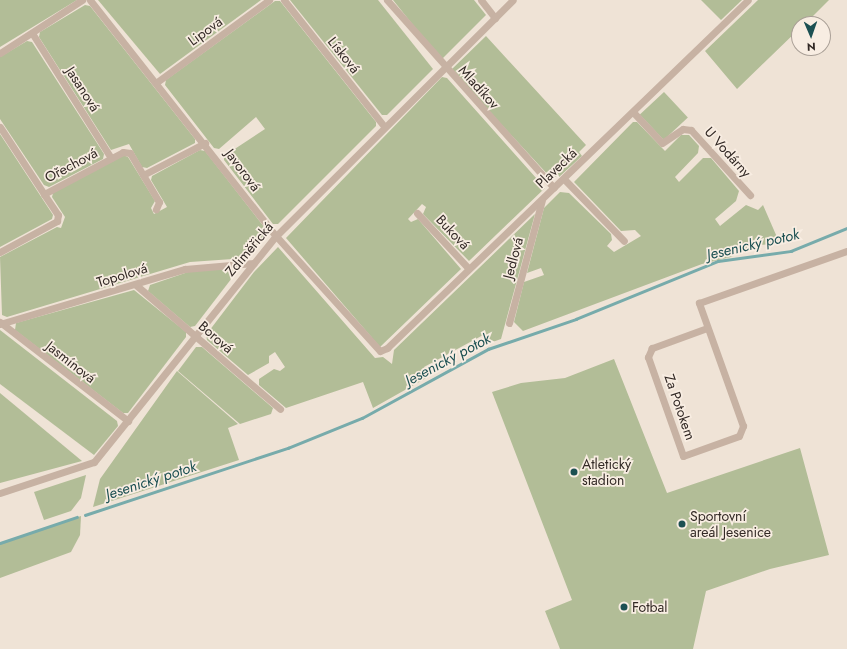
<!DOCTYPE html>
<meta charset="utf-8">
<style>
body{margin:0}
#map{position:relative;width:847px;height:649px;overflow:hidden;background:#efe3d6;font-family:Jost,sans-serif}
div>[style]{position:absolute}
.green>*{inset:0;background:#b2bd97;transform-origin:0 0}
.stream>*{height:2.5px;margin:-1.25px;padding:0 1.25px;transform-origin:1.25px;border-radius:1.25px;background:#77abab}
.street>*{height:7px;margin:-3.5px;padding:0 3.5px;transform-origin:3.5px;border-radius:3.5px;background:#c7b2a3}
.dots>*{width:11px;height:11px;translate:-50% -50%;box-sizing:border-box;border:2px solid #f8ede2;border-radius:50%}
span{translate:-50% -50%;white-space:nowrap;text-align:center;line-height:1.15;-webkit-text-stroke:3.5px #f8ede2;paint-order:stroke}
.street-label{font-size:14px;color:#322925}
.poi-label{font-size:14px;color:#322925}
.left{translate:0 -50%;text-align:left}
.water-label{font-size:15px;color:#1c5052;font-style:italic}
.north{position:absolute;left:791px;top:16px;width:40px;height:40px;box-sizing:border-box;background:#f8ede2;border:1px solid #a99f96;border-radius:50%;rotate:178deg;font-size:11px;font-weight:700;line-height:16px;text-align:center;color:#322925}
.north::after{content:'';display:block;margin:auto;width:14px;height:18px;background:#1c5052;clip-path:polygon(50% 0,100% 100%,50% 72%,0 100%)}
</style>
<div id="map">
<div class="green">
<i style="clip-path:polygon(0 0,77px 0,0 47px)"></i>
<i style="clip-path:polygon(98px 0,261px 0,160px 74px)"></i>
<i style="clip-path:polygon(290px 0,378px 0,433px 69px,387px 115px,382px 115px)"></i>
<i style="clip-path:polygon(393px 0,474px 0,486px 15px,441px 60px)"></i>
<i style="clip-path:polygon(701px 0,742px 0,721px 20px)"></i>
<i style="clip-path:polygon(758px 0,829px 0,805px 24px,799px 24px,799px 29px,737px 89px,705px 51px)"></i>
<i style="clip-path:polygon(275px 1px,280px 1px,376px 122px,376px 126px,278px 224px,273px 224px,224px 160px,224px 156px,265px 129px,256px 117px,219px 149px,214px 148px,165px 85px,166px 80px)"></i>
<i style="clip-path:polygon(85px 5px,90px 6px,195px 139px,195px 143px,147px 168px,142px 167px,129px 144px,111px 150px,39px 37px,40px 32px)"></i>
<i style="clip-path:polygon(486px 36px,586px 145px,579px 152px,582px 156px,559px 177px,550px 177px,451px 70px)"></i>
<i style="clip-path:polygon(27px 41px,32px 42px,104px 154px,103px 159px,49px 187px,44px 185px,0 119px,0 57px)"></i>
<i style="clip-path:polygon(442px 77px,447px 78px,545px 188px,469px 261px,423px 214px,426px 207px,422px 204px,408px 219px,411px 222px,418px 219px,461px 269px,380px 347px,286px 238px)"></i>
<i style="left:664px;top:92px;width:35px;height:33px;rotate:47deg"></i>
<i style="clip-path:polygon(633px 122px,637px 122px,665px 151px,681px 135px,689px 135px,699px 146px,698px 153px,675px 177px,679px 182px,703px 158px,711px 158px,739px 191px,736px 201px,715px 219px,720px 226px,746px 205px,758px 210px,763px 205px,780px 244px,753px 245px,731px 257px,702px 264px,523px 331px,514px 322px,524px 282px,544px 275px,541px 268px,527px 273px,544px 208px,560px 192px,569px 193px,611px 234px,612px 240px,607px 246px,614px 252px,641px 236px,635px 230px,621px 231px,574px 182px)"></i>
<i style="clip-path:polygon(0 134px,53px 215px,52px 219px,0 247px)"></i>
<i style="clip-path:polygon(200px 150px,205px 151px,268px 232px,247px 258px,190px 262px,7px 317px,2px 315px,0 257px,57px 227px,61px 228px,65px 217px,52px 197px,53px 193px,123px 155px,128px 157px,155px 201px,151px 208px,154px 214px,167px 207px,151px 180px,152px 176px)"></i>
<i style="clip-path:polygon(535px 214px,501px 339px,487px 344px,485px 334px,424px 367px,428px 377px,373px 408px,363px 382px,286px 408px,259px 385px,259px 379px,274px 369px,280px 371px,285px 367px,275px 352px,269px 356px,269px 363px,248px 375px,207px 340px,206px 335px,254px 272px,278px 247px,375px 358px,383px 357px,392px 364px,394px 350px)"></i>
<i style="clip-path:polygon(232px 269px,235px 274px,195px 326px,190px 327px,148px 291px,150px 285px,191px 271px)"></i>
<i style="clip-path:polygon(134px 290px,186px 332px,186px 337px,128px 413px,123px 413px,15px 330px,16px 323px)"></i>
<i style="clip-path:polygon(0 330px,117px 421px,118px 426px,94px 455px,0 384px)"></i>
<i style="clip-path:polygon(196px 347px,202px 347px,273px 408px,271px 414px,240px 424px,178px 371px)"></i>
<i style="clip-path:polygon(614px 359px,667px 493px,800px 448px,829px 555px,770px 569px,706px 591px,693px 649px,560px 649px,545px 611px,572px 600px,492px 392px,521px 383px,565px 378px)"></i>
<i style="clip-path:polygon(177px 371px,238px 424px,228px 428px,239px 460px,93px 507px,100px 479px)"></i>
<i style="clip-path:polygon(0 393px,82px 461px,0 483px)"></i>
<i style="clip-path:polygon(86px 475px,81px 498px,71px 511px,44px 520px,34px 492px)"></i>
<i style="clip-path:polygon(81px 516px,80px 535px,71px 552px,0 578px,0 543px)"></i>
</div>
<div class="stream">
<i style="left:85px;top:515px;width:214px;rotate:-18.3deg"></i>
<i style="left:288px;top:448px;width:80px;rotate:-22.1deg"></i>
<i style="left:362px;top:418px;width:144px;rotate:-28.7deg"></i>
<i style="left:488px;top:349px;width:93px;rotate:-18.8deg"></i>
<i style="left:576px;top:319px;width:153px;rotate:-22.2deg"></i>
<i style="left:718px;top:261px;width:74px;rotate:-7.8deg"></i>
<i style="left:791px;top:251px;width:61px;rotate:-22.3deg"></i>
<i style="left:0;top:543px;width:81px;rotate:-18.7deg"></i>
</div>
<div class="street">
<i style="left:90px;top:0;width:300px;rotate:51.8deg"></i>
<i style="left:276px;top:236px;width:155px;rotate:47.9deg"></i>
<i style="left:380px;top:351px;width:8px;rotate:-23deg"></i>
<i style="left:387px;top:348px;width:501px;rotate:-43.95deg"></i>
<i style="left:284px;top:0;width:159px;rotate:51.6deg"></i>
<i style="left:387px;top:0;width:251px;rotate:48.4deg"></i>
<i style="left:481px;top:0;width:23px;rotate:52deg"></i>
<i style="left:32px;top:33px;width:148px;rotate:57.7deg"></i>
<i style="left:0;top:53px;width:98px;rotate:-32.9deg"></i>
<i style="left:157px;top:82px;width:139px;rotate:-36.2deg"></i>
<i style="left:633px;top:112px;width:42px;rotate:46.9deg"></i>
<i style="left:662px;top:143px;width:25px;rotate:-34deg"></i>
<i style="left:683px;top:129px;width:8px;rotate:7deg"></i>
<i style="left:691px;top:130px;width:88px;rotate:47.8deg"></i>
<i style="left:0;top:127px;width:80px;rotate:56.7deg"></i>
<i style="left:143px;top:175px;width:70px;rotate:-27.3deg"></i>
<i style="left:564px;top:179px;width:86px;rotate:45.9deg"></i>
<i style="left:417px;top:213px;width:76px;rotate:47.1deg"></i>
<i style="left:0;top:252px;width:65px;rotate:-28.5deg"></i>
<i style="left:57px;top:221px;width:6px;rotate:-81deg"></i>
<i style="left:58px;top:215px;width:25px;rotate:-124deg"></i>
<i style="left:44px;top:194px;width:89px;rotate:-28deg"></i>
<i style="left:123px;top:152px;width:7px;rotate:8deg"></i>
<i style="left:130px;top:153px;width:57px;rotate:59.4deg"></i>
<i style="left:159px;top:202px;width:8px;rotate:113deg"></i>
<i style="left:136px;top:285px;width:190px;rotate:40.7deg"></i>
<i style="left:0;top:322px;width:162px;rotate:37.7deg"></i>
<i style="left:509px;top:323px;width:127px;rotate:-75deg"></i>
<i style="left:0;top:324px;width:193px;rotate:-16.6deg"></i>
<i style="left:185px;top:269px;width:69px;rotate:-5deg"></i>
<i style="left:707px;top:328px;width:59px;rotate:160deg"></i>
<i style="left:652px;top:348px;width:10px;rotate:114deg"></i>
<i style="left:648px;top:357px;width:105px;rotate:70.5deg"></i>
<i style="left:683px;top:456px;width:59px;rotate:-19.7deg"></i>
<i style="left:739px;top:436px;width:11px;rotate:-68deg"></i>
<i style="left:743px;top:426px;width:131px;rotate:-109.7deg"></i>
<i style="left:699px;top:303px;width:157px;rotate:-19.4deg"></i>
<i style="left:0;top:493px;width:99px;rotate:-18.3deg"></i>
<i style="left:94px;top:462px;width:290px;rotate:-51.2deg"></i>
<i style="left:276px;top:236px;width:334px;rotate:-44.9deg"></i>
</div>
<div class="dots">
<i style="left:574px;top:472px;background:#1c5052"></i>
<i style="left:682px;top:524px;background:#1c5052"></i>
<i style="left:624px;top:607px;background:#1c5052"></i>
</div>
<div class="street-label">
<span style="left:205px;top:31px;rotate:-36deg">Lipová</span>
<span style="left:344px;top:55px;rotate:51deg">Lísková</span>
<span style="left:479px;top:87px;rotate:48deg">Mladíkov</span>
<span style="left:83px;top:89px;rotate:57deg">Jasanová</span>
<span style="left:728px;top:152px;rotate:48deg">U Vodárny</span>
<span style="left:71px;top:165px;rotate:-28deg">Ořechová</span>
<span style="left:556px;top:168px;rotate:-44deg">Plavecká</span>
<span style="left:243px;top:170px;rotate:53deg">Javorová</span>
<span style="left:453px;top:232px;rotate:47deg">Buková</span>
<span style="left:249px;top:249px;rotate:-50deg">Zdiměřická</span>
<span style="left:513px;top:258px;rotate:-75deg">Jedlová</span>
<span style="left:122px;top:275px;rotate:-17deg">Topolová</span>
<span style="left:216px;top:337px;rotate:41deg">Borová</span>
<span style="left:71px;top:362px;rotate:38deg">Jasmínová</span>
<span style="left:680px;top:407px;rotate:71deg">Za Potokem</span>
</div>
<div class="poi-label">
<span class="left" style="left:582px;top:472px">Atletický<br>stadion</span>
<span class="left" style="left:690px;top:524px">Sportovní<br>areál Jesenice</span>
<span class="left" style="left:632px;top:607px">Fotbal</span>
</div>
<div class="water-label">
<span style="left:753px;top:245px;rotate:-13deg">Jesenický potok</span>
<span style="left:448px;top:360px;rotate:-28deg">Jesenický potok</span>
<span style="left:151px;top:481px;rotate:-18deg">Jesenický potok</span>
</div>
<div class="north">N</div>
</div>
